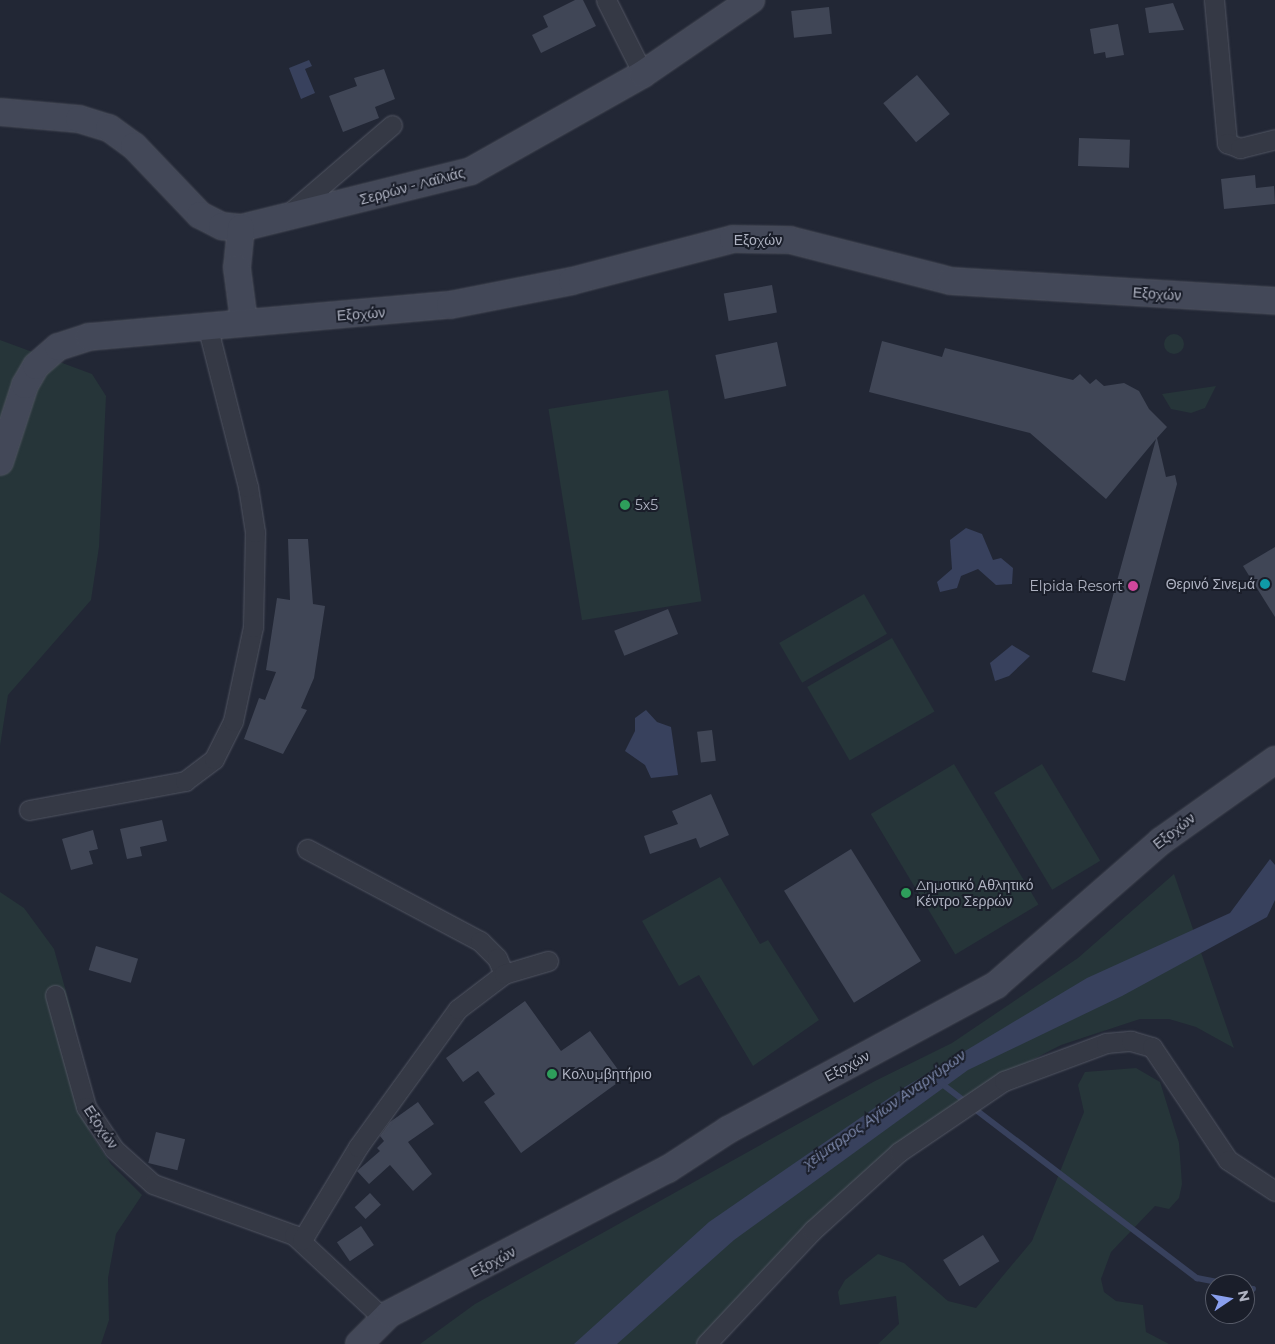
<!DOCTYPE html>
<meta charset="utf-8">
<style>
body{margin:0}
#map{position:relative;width:1275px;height:1344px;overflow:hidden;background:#222735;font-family:Montserrat,sans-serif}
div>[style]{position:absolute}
.green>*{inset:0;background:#263539;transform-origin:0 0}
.round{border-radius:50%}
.water>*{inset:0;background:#38415d}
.stream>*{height:5.5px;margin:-2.75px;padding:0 2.75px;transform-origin:2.75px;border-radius:2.75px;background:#38415d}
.building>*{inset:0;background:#404656;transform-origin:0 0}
.roads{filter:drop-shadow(0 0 1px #525663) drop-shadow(0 0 1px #525663)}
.street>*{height:19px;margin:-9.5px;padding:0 9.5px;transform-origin:9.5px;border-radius:9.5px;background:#353945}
.secondary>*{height:26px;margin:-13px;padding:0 13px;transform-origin:13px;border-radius:13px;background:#434858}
.dots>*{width:14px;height:14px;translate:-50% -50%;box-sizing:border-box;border:2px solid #1a1e2a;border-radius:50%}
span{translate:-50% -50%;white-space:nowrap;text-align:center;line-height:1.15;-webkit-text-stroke:4px #1a1e2a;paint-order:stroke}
.street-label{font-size:14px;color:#afb3c2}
.poi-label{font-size:14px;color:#afb3c2}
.left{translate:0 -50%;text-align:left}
.right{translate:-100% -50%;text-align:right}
.water-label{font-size:15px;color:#7a86a9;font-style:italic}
.north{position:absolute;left:1205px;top:1274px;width:50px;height:50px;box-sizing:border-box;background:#1a1e2a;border:1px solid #565a67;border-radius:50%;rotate:78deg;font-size:14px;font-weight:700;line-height:20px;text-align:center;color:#afb3c2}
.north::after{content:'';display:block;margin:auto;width:18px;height:22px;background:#899fee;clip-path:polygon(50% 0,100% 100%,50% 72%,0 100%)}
</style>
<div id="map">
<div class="green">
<i class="round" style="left:1164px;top:334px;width:20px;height:20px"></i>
<i style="clip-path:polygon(0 340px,92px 374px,106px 396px,99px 547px,91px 600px,8px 695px,0 746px)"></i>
<i style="clip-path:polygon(1216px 386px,1205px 408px,1191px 413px,1171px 409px,1162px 394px)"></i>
<i style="left:668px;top:390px;width:214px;height:121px;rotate:81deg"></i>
<i style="left:864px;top:594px;width:46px;height:98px;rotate:60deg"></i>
<i style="left:892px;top:638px;width:85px;height:98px;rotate:60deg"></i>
<i style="left:954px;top:764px;width:164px;height:97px;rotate:59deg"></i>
<i style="left:1042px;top:764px;width:113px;height:56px;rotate:59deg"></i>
<i style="clip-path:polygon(1174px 874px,1234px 1048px,1196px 1027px,1169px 1019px,1140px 1019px,1061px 1045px,1005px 1074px,968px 1097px,697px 1344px,420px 1344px,475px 1304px,875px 1081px,952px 1043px,1078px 958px)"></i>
<i style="clip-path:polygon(720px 877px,760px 944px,768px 940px,819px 1020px,753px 1066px,699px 975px,679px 986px,642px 921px)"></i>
<i style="clip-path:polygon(0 892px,24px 908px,54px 949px,74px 1020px,89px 1131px,111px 1164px,142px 1195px,116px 1234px,108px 1278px,109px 1320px,101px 1344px,0 1344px)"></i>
<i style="clip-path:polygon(1136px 1068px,1160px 1082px,1179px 1143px,1182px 1184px,1179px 1198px,1169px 1209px,1155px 1206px,1111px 1252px,1101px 1279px,1104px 1292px,1116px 1301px,1143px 1305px,1146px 1332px,1169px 1344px,878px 1344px,899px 1324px,896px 1296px,840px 1305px,838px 1292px,845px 1280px,878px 1254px,904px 1263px,948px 1301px,976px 1308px,1032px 1241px,1084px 1112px,1078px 1085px,1085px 1072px)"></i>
</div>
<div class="water">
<i style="clip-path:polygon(309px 60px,312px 66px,305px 69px,315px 93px,301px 99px,289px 68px)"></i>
<i style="clip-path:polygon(966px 528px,982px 534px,993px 560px,1001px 558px,1013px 568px,1012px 584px,996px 585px,978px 569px,961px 576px,957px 588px,940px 592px,937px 582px,952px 569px,950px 540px)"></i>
<i style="clip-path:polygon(1012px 645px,1030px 656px,1009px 676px,995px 681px,990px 663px)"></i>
<i style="clip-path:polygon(646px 710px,657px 722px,671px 727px,678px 775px,651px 778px,645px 765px,625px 751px,635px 731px,635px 718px)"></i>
<i style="clip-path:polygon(1270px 859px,1275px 865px,1275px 900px,1267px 917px,1122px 996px,968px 1070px,734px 1240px,617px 1344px,574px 1344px,709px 1222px,905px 1087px,1087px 978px,1230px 913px)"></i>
</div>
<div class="stream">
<i style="left:941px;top:1083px;width:322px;rotate:37.3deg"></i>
<i style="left:1197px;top:1278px;width:31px;rotate:11deg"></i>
<i style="left:1245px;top:1288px;width:8px;rotate:7deg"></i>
</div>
<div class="building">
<i style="clip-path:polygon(575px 0,583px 0,596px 26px,541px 53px,532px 35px,548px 27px,543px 16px)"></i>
<i style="clip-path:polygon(1173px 3px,1184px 30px,1149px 33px,1145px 8px)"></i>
<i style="left:829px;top:7px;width:27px;height:38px;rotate:84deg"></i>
<i style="clip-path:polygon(1118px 24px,1124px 55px,1106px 58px,1105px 52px,1094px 54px,1090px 29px)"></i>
<i style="clip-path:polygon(384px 69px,395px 99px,375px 107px,379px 118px,343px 132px,329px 96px,357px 86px,354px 78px)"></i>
<i style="left:917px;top:75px;width:51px;height:44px;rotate:50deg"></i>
<i style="left:1079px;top:138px;width:51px;height:28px;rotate:2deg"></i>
<i style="clip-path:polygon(1255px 175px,1256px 188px,1274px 186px,1275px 204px,1224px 209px,1221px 179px)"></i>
<i style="left:772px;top:285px;width:28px;height:49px;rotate:80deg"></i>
<i style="clip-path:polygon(882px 341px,942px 357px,945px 348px,1073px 380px,1080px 374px,1090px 384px,1096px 379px,1104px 386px,1124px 383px,1139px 391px,1149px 409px,1167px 427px,1157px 438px,1166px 477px,1175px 475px,1177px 484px,1125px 681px,1092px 672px,1156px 439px,1106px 499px,1030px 433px,869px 392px)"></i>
<i style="left:777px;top:342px;width:45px;height:63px;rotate:78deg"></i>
<i style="clip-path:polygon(288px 539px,308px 539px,313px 604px,325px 606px,314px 678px,301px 708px,307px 710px,283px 754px,244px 739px,259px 698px,265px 700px,276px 672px,266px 670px,277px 598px,290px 600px)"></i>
<i style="clip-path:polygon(1275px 547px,1275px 617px,1243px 566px)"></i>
<i style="left:668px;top:609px;width:27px;height:58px;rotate:68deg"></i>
<i style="left:712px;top:730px;width:31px;height:15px;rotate:83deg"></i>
<i style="clip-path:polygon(711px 794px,729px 835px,700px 848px,696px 838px,650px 854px,644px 836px,678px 824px,672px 811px)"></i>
<i style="clip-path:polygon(162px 820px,167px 841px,140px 847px,142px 856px,127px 859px,120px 829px)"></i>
<i style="clip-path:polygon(93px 830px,98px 849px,89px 851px,93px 864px,71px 870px,62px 839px)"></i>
<i style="left:851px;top:849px;width:132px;height:79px;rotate:58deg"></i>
<i style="left:96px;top:946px;width:44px;height:25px;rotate:17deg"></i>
<i style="clip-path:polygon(525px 1001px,561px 1051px,590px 1031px,624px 1078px,521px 1153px,484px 1102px,495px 1094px,478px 1071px,463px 1082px,446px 1058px)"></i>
<i style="clip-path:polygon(418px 1102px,434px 1124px,408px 1142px,432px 1174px,413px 1191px,390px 1165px,369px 1184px,357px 1171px,380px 1151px,377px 1148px,384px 1141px,380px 1136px,390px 1122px)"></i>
<i style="left:156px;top:1132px;width:30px;height:32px;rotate:14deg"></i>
<i style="left:370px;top:1193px;width:16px;height:21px;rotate:47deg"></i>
<i style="left:361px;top:1226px;width:23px;height:29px;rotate:56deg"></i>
<i style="left:983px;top:1235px;width:31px;height:47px;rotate:58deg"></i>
</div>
<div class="roads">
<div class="street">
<i style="left:606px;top:0;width:83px;rotate:63.4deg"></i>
<i style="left:1214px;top:0;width:144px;rotate:84.8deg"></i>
<i style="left:1227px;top:143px;width:14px;rotate:21deg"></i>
<i style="left:1240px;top:148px;width:36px;rotate:-14deg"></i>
<i style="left:285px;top:217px;width:141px;rotate:-40.7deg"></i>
<i style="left:29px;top:810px;width:159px;rotate:-10.5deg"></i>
<i style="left:185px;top:781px;width:36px;rotate:-37deg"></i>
<i style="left:214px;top:759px;width:42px;rotate:-63.4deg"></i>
<i style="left:233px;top:721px;width:96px;rotate:-78deg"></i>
<i style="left:253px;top:627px;width:95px;rotate:-88.8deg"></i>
<i style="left:255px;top:532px;width:46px;rotate:-98.8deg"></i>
<i style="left:248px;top:487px;width:167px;rotate:-104.2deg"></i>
<i style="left:307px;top:849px;width:196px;rotate:28deg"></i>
<i style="left:480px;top:941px;width:24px;rotate:45deg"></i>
<i style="left:497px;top:958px;width:17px;rotate:66deg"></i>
<i style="left:55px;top:995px;width:116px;rotate:74.5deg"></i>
<i style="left:86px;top:1107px;width:50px;rotate:56.3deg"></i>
<i style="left:114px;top:1149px;width:52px;rotate:41.9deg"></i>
<i style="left:153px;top:1184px;width:150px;rotate:19.9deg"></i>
<i style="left:294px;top:1235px;width:123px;rotate:43deg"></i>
<i style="left:302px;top:1240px;width:109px;rotate:-58.9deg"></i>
<i style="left:358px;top:1147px;width:170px;rotate:-54.1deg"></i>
<i style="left:458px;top:1009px;width:58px;rotate:-37.3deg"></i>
<i style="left:504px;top:974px;width:46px;rotate:-16.5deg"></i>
<i style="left:706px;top:1344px;width:156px;rotate:-46.8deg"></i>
<i style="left:813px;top:1230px;width:116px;rotate:-42.2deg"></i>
<i style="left:899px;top:1152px;width:127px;rotate:-34.1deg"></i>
<i style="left:1004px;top:1081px;width:109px;rotate:-20.4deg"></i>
<i style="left:1106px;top:1043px;width:25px;rotate:-5deg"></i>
<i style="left:1131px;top:1041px;width:22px;rotate:16deg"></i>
<i style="left:1152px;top:1047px;width:136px;rotate:56.1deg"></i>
<i style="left:1228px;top:1160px;width:56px;rotate:33.4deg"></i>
</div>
<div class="secondary">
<i style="left:0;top:112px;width:79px;rotate:5.1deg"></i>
<i style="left:79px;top:119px;width:31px;rotate:17deg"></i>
<i style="left:109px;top:128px;width:31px;rotate:36deg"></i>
<i style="left:134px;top:146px;width:95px;rotate:46.3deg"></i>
<i style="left:200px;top:215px;width:25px;rotate:27deg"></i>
<i style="left:222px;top:226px;width:19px;rotate:6deg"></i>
<i style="left:241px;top:228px;width:237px;rotate:-13.9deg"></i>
<i style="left:471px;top:171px;width:197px;rotate:-29.4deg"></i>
<i style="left:643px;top:74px;width:131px;rotate:-34.4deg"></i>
<i style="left:241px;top:228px;width:40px;rotate:95.7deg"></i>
<i style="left:237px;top:268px;width:53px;rotate:82.5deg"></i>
<i style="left:0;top:462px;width:81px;rotate:-72deg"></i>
<i style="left:25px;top:385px;width:22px;rotate:-60deg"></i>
<i style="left:36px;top:366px;width:29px;rotate:-41deg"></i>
<i style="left:58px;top:347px;width:33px;rotate:-18deg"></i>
<i style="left:89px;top:337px;width:362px;rotate:-5.1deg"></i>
<i style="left:450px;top:305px;width:124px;rotate:-11.1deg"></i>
<i style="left:572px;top:281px;width:166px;rotate:-14.6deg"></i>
<i style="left:733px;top:239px;width:57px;rotate:1deg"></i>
<i style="left:790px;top:240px;width:166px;rotate:14.3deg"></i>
<i style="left:951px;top:281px;width:325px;rotate:3.5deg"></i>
<i style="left:359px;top:1344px;width:42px;rotate:-45deg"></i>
<i style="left:389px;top:1314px;width:314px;rotate:-27.5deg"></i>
<i style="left:668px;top:1169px;width:72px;rotate:-33deg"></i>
<i style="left:728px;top:1130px;width:305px;rotate:-28.4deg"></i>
<i style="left:996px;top:985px;width:219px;rotate:-41.1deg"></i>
<i style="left:1161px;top:841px;width:140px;rotate:-35.4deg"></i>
</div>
</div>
<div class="dots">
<i style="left:625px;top:505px;background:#2e9e5b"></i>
<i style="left:1265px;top:584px;background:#0f9aa8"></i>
<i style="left:1133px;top:586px;background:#d1479c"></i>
<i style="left:906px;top:893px;background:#2e9e5b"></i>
<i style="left:552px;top:1074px;background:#2e9e5b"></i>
</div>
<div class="street-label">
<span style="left:412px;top:186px;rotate:-15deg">Σερρών - Λαϊλιάς</span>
<span style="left:758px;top:240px">Εξοχών</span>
<span style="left:1157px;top:294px;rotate:4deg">Εξοχών</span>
<span style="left:361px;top:314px;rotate:-4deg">Εξοχών</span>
<span style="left:1174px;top:831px;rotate:-38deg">Εξοχών</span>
<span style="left:847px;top:1066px;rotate:-28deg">Εξοχών</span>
<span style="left:101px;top:1127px;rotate:56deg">Εξοχών</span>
<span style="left:493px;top:1262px;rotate:-28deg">Εξοχών</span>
</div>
<div class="poi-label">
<span class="left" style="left:635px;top:505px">5x5</span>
<span class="right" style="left:1255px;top:584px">Θερινό Σινεμά</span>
<span class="right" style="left:1123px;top:586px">Elpida Resort</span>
<span class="left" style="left:916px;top:893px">Δημοτικό Αθλητικό<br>Κέντρο Σερρών</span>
<span class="left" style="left:562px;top:1074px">Κολυμβητήριο</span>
</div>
<div class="water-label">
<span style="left:884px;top:1109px;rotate:-35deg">χείμαρρος Αγίων Αναργύρων</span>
</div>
<div class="north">N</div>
</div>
